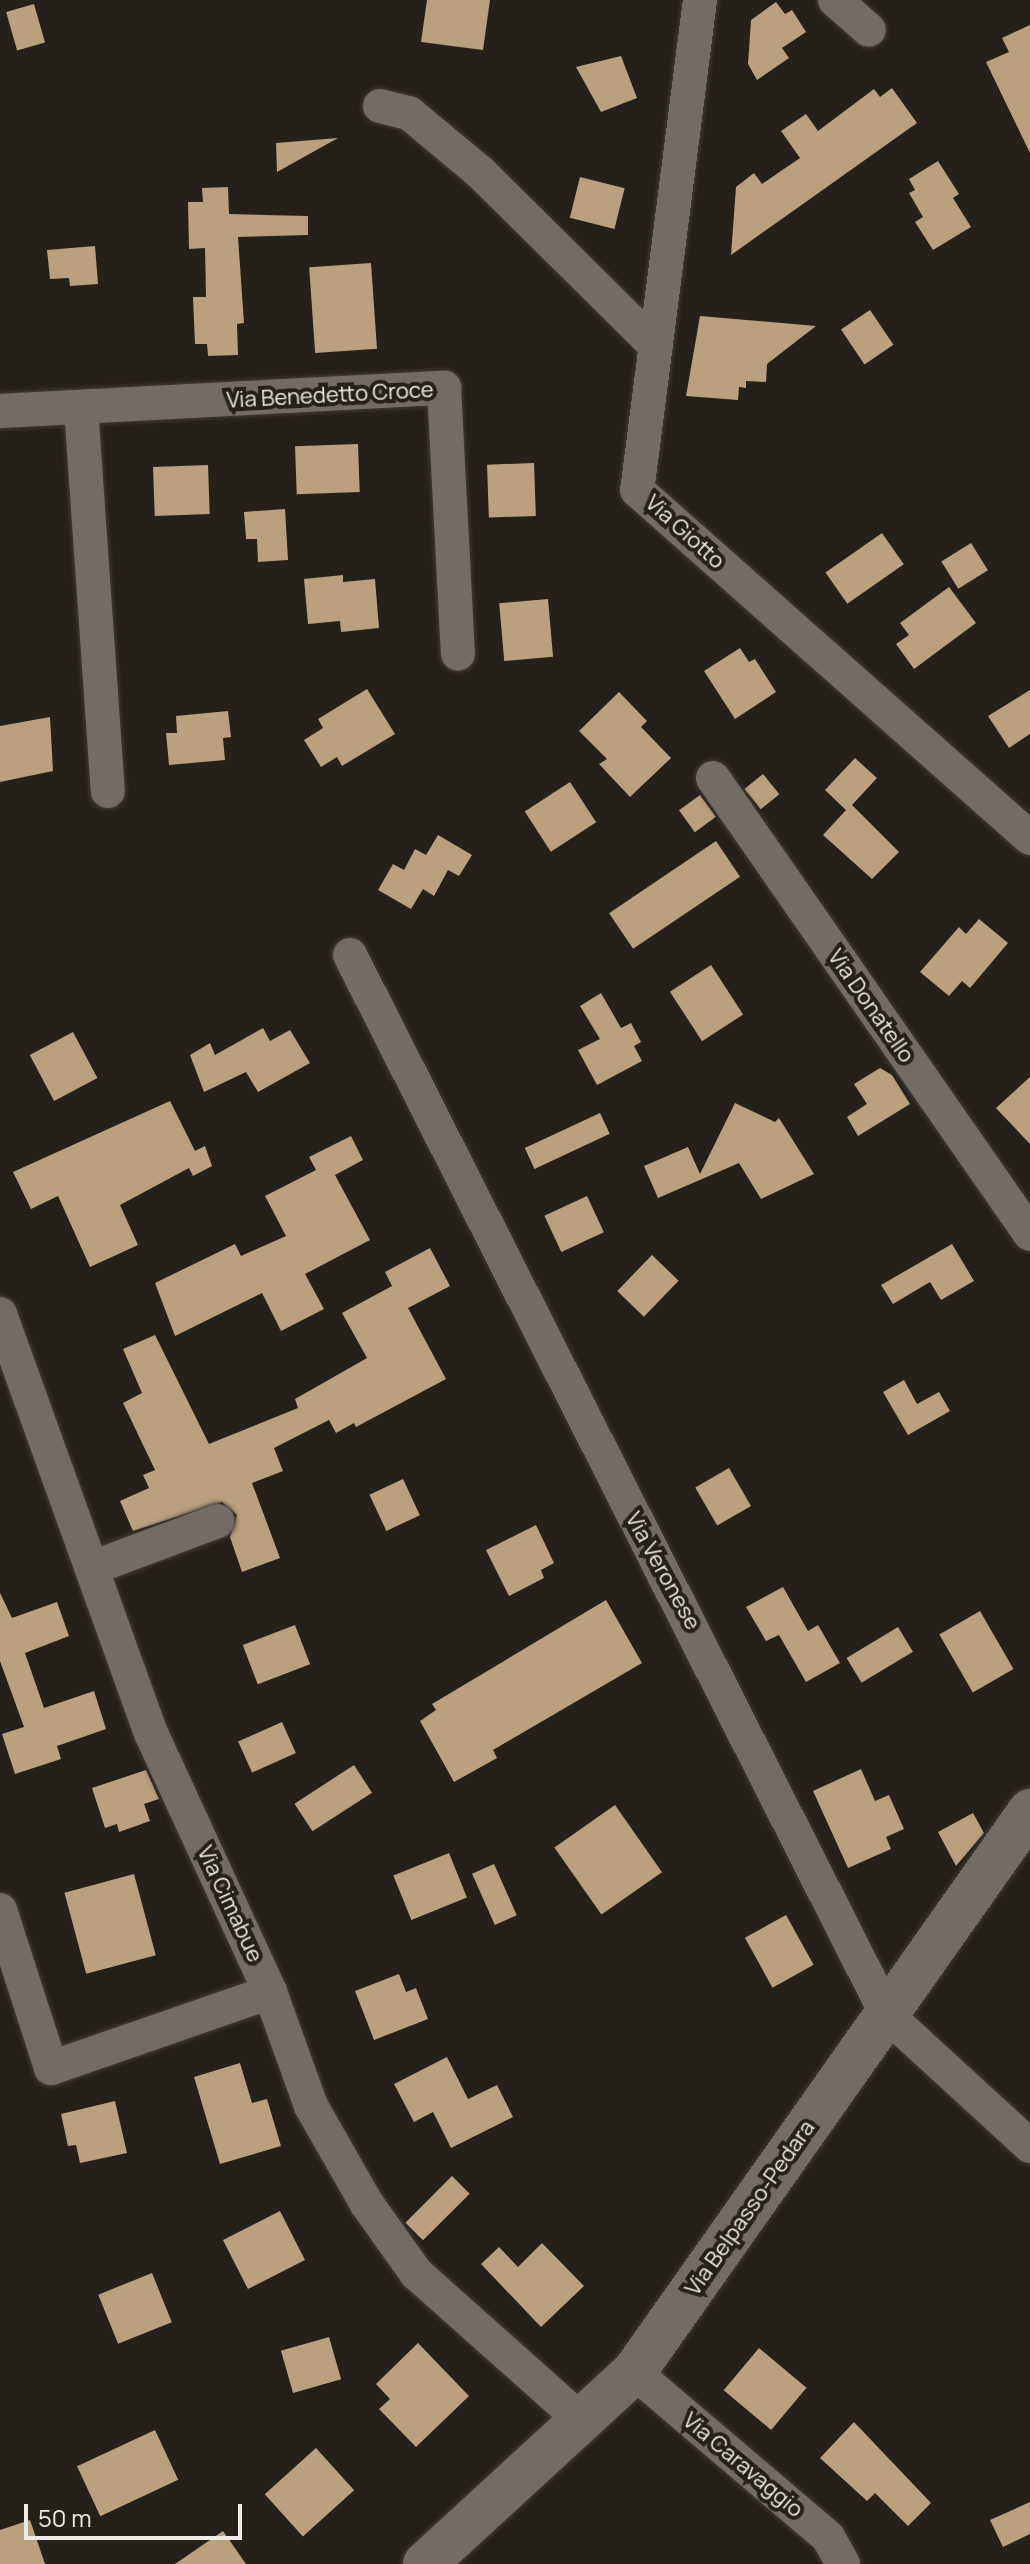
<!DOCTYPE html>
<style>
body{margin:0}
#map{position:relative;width:1030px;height:2564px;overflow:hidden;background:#26201a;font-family:Manrope,sans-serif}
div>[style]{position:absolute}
.building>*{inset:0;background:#baa07f;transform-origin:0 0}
.roads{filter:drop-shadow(0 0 2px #403c37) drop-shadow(0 0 2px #403c37)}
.minor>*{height:34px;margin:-17px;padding:0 17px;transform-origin:17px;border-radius:17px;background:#736c64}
.tertiary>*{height:44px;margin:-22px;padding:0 22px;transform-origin:22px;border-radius:22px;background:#736c64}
span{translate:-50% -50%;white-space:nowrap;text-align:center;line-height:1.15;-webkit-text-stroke:8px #26201a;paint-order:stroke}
.street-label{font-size:22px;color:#efece7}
.scale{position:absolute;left:24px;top:2504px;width:218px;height:36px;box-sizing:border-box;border:4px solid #efece7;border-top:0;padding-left:10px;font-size:24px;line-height:28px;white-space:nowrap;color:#efece7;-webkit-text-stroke:6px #26201a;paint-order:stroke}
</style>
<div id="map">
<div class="building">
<i style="clip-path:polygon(427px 0,490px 0,483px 50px,421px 42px)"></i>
<i style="clip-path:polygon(776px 2px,785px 14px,792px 10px,806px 32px,782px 48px,789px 58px,757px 80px,748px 64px,751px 20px)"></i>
<i style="left:34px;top:4px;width:40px;height:29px;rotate:74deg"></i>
<i style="clip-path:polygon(1030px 25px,1030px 153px,986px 62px,1009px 52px,1002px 38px)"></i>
<i style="clip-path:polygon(621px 56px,637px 98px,601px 112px,576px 67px)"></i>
<i style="clip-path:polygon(892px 88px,917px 123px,731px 255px,736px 187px,754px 173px,762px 184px,800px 158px,781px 131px,806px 114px,818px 131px,874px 89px,880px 97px)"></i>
<i style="clip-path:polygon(338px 138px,277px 172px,276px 143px)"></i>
<i style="clip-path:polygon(938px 161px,959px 194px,953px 198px,971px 227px,933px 250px,915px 222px,923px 217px,909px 193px,915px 190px,909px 179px)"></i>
<i style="left:580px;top:177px;width:46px;height:42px;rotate:14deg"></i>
<i style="clip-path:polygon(228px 187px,229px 214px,308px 216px,308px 235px,238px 237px,244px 323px,237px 324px,238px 355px,208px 356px,207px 344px,195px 344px,193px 297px,206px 297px,205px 248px,189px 249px,188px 202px,203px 202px,202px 188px)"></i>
<i style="clip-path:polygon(95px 246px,98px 284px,70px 286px,69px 278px,50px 279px,47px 250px)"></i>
<i style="left:371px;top:263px;width:86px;height:62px;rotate:86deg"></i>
<i style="left:870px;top:310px;width:42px;height:35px;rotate:56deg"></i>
<i style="clip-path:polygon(700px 316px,816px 326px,767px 364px,766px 382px,746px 381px,746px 388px,739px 387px,738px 400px,686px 396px)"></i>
<i style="left:358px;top:444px;width:48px;height:63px;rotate:88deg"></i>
<i style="left:534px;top:463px;width:53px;height:47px;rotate:88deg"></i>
<i style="left:208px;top:465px;width:49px;height:55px;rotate:88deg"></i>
<i style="clip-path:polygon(285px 509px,288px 560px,258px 562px,257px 539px,246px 539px,244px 512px)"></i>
<i style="left:882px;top:533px;width:38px;height:69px;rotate:55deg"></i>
<i style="left:971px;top:543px;width:32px;height:35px;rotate:58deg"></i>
<i style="clip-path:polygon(343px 575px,343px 582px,375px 579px,379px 628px,341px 632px,340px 621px,308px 624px,304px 579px)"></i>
<i style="clip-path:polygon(949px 587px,976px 623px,914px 669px,896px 644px,909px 635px,900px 623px)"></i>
<i style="left:548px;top:599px;width:58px;height:49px;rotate:85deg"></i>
<i style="clip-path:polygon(740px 648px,749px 662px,755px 659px,776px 692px,735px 719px,704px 671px)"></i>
<i style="clip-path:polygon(367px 689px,395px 734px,342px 766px,337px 757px,321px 767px,304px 740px,323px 728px,318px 719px)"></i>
<i style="clip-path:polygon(1030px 690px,1030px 734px,1009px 748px,988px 716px)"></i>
<i style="clip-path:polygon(619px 692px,647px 721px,641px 727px,671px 758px,630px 797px,599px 764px,607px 759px,579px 731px)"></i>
<i style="clip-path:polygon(228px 711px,231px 737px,223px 738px,225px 760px,169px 765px,166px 733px,177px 733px,176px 716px)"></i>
<i style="clip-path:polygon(50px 717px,53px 771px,0 782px,0 726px)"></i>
<i style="clip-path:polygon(855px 758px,877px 778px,852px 805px,899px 852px,872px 879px,823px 835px,846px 810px,825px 790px)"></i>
<i style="left:763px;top:774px;width:26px;height:24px;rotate:51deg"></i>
<i style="left:570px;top:782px;width:48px;height:54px;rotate:57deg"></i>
<i style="left:700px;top:795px;width:27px;height:26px;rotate:54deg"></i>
<i style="clip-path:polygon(438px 835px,472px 855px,459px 876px,448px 870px,434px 896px,423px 889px,411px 909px,378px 890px,393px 864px,404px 870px,415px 849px,426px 855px)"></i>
<i style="left:716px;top:841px;width:43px;height:129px;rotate:56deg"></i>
<i style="clip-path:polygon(979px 919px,1008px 943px,970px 988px,962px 981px,949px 996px,920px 972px,959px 927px,966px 934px)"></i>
<i style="left:711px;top:965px;width:59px;height:49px;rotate:57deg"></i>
<i style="clip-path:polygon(601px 993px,621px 1028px,631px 1023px,641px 1042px,634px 1046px,642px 1061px,597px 1085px,578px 1050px,600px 1039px,580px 1006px)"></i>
<i style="clip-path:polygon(263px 1028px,270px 1041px,290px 1030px,310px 1063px,258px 1092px,246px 1072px,204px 1092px,190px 1055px,210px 1043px,215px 1055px)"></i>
<i style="left:73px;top:1032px;width:52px;height:49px;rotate:62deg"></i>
<i style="clip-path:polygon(880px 1068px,892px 1075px,910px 1104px,858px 1136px,847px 1117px,867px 1104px,854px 1084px)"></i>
<i style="clip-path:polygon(1030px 1077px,1030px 1144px,996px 1108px)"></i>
<i style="clip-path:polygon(170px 1101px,195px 1151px,205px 1146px,212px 1166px,193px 1176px,189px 1168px,120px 1205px,138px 1245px,90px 1267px,58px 1196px,31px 1209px,13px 1172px)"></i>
<i style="clip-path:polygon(735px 1103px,775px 1122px,779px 1118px,814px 1174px,761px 1199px,739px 1163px,658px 1198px,644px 1166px,688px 1147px,700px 1174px)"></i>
<i style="left:600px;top:1113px;width:23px;height:83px;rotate:65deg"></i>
<i style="clip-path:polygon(351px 1136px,363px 1160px,335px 1175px,370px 1240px,305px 1274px,324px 1309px,281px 1331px,262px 1293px,175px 1336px,155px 1283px,235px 1244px,241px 1256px,286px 1236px,265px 1196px,316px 1170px,309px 1157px)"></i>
<i style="left:587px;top:1196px;width:40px;height:47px;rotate:65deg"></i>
<i style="clip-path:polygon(952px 1244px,974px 1281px,941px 1300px,930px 1282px,893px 1304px,881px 1285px)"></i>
<i style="clip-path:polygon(430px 1248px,450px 1286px,408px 1308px,446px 1379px,356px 1427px,354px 1423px,336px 1433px,329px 1420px,274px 1448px,283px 1471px,252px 1483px,280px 1558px,242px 1572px,230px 1537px,237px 1515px,222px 1502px,133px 1531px,120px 1501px,149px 1488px,143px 1475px,155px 1470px,123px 1403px,142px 1393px,123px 1349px,155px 1335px,209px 1444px,298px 1408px,295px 1399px,367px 1358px,342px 1313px,392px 1286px,385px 1272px)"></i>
<i style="left:652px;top:1255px;width:37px;height:50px;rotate:44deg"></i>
<i style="clip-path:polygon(904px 1380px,917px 1404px,939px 1392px,950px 1411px,908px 1435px,883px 1392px)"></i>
<i style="left:729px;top:1468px;width:44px;height:39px;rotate:60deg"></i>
<i style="left:403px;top:1479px;width:40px;height:37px;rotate:65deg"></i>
<i style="clip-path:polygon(536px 1525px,554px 1563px,541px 1570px,544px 1578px,509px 1596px,486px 1550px)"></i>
<i style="clip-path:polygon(783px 1587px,808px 1631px,818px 1625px,840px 1663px,806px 1682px,779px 1635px,766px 1641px,746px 1607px)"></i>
<i style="clip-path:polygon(0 1593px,12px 1618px,57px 1602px,69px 1636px,25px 1653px,44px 1708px,94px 1691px,106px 1729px,57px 1746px,61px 1759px,15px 1774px,2px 1734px,24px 1727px,0 1661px)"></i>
<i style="clip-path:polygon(606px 1600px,642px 1663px,493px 1750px,497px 1758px,454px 1782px,420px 1721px,436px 1710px,432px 1704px)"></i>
<i style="left:980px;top:1611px;width:67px;height:47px;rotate:60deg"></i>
<i style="left:295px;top:1625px;width:42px;height:56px;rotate:69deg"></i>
<i style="left:898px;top:1627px;width:29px;height:60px;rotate:59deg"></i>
<i style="left:282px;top:1722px;width:34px;height:48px;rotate:66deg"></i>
<i style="left:354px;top:1765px;width:33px;height:71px;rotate:57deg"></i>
<i style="clip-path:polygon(861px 1769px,875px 1801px,889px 1795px,904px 1829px,886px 1837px,891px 1849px,848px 1868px,813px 1791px)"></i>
<i style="clip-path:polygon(146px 1770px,159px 1799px,144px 1804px,150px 1821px,119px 1832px,117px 1824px,105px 1828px,92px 1788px)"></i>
<i style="left:615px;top:1805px;width:82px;height:74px;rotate:55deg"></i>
<i style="clip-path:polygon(973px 1813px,984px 1833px,956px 1866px,938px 1832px)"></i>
<i style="left:449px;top:1853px;width:48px;height:60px;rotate:68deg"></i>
<i style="left:494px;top:1864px;width:56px;height:24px;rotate:66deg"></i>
<i style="left:134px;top:1874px;width:84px;height:72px;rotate:75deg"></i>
<i style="left:786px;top:1915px;width:57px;height:47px;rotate:61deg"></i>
<i style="clip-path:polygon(399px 1974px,406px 1992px,416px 1988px,428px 2019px,374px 2040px,355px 1991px)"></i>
<i style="clip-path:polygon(447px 2057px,468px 2099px,497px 2085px,513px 2117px,451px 2148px,433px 2112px,414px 2122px,394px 2084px)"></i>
<i style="clip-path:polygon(240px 2063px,252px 2103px,267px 2099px,281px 2146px,220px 2164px,194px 2077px)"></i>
<i style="clip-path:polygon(115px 2101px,127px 2153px,80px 2163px,76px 2145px,68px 2146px,61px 2114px)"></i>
<i style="left:452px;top:2176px;width:25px;height:66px;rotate:45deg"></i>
<i style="left:280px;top:2211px;width:55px;height:64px;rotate:63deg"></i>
<i style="clip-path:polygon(542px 2243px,584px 2286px,541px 2327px,481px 2264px,499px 2247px,518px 2267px)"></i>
<i style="left:152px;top:2273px;width:53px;height:58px;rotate:68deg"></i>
<i style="left:329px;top:2337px;width:44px;height:50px;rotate:74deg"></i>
<i style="clip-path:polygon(418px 2343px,469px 2396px,416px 2447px,379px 2409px,390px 2399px,376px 2384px)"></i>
<i style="left:759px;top:2348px;width:62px;height:55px;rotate:40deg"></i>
<i style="clip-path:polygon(854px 2422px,931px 2503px,908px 2526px,875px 2493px,867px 2501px,820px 2458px)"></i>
<i style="left:155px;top:2430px;width:55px;height:86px;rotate:65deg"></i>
<i style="left:316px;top:2448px;width:57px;height:69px;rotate:48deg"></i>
<i style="clip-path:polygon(1030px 2502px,1030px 2534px,1003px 2547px,990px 2520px)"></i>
<i style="clip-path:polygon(30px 2520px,45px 2564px,0 2564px,0 2530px)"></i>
<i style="clip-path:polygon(223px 2531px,246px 2564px,175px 2564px)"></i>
</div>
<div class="roads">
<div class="minor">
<i style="left:700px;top:0;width:494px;rotate:97.3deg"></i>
<i style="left:637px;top:490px;width:525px;rotate:41.52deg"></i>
<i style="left:835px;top:0;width:45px;rotate:41.4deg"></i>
<i style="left:380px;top:106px;width:30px;rotate:14deg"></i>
<i style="left:409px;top:113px;width:94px;rotate:39.8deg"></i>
<i style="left:481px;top:173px;width:246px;rotate:44.7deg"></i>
<i style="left:81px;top:408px;width:384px;rotate:86deg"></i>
<i style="left:0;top:411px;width:445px;rotate:-3deg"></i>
<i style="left:444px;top:388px;width:266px;rotate:87deg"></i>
<i style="left:713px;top:778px;width:555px;rotate:55.19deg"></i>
<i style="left:350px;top:955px;width:1188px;rotate:63.13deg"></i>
<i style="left:887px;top:2015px;width:194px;rotate:42.5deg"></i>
<i style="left:0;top:1314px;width:445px;rotate:70.2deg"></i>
<i style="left:151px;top:1733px;width:285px;rotate:65.3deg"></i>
<i style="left:270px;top:1992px;width:121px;rotate:70.2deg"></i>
<i style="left:311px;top:2106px;width:113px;rotate:60.3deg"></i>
<i style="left:367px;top:2204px;width:85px;rotate:54.6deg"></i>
<i style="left:416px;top:2273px;width:220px;rotate:41.7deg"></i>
<i style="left:92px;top:1568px;width:134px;rotate:-20.5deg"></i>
<i style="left:0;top:1910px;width:166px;rotate:72.1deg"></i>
<i style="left:51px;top:2068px;width:232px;rotate:-19.1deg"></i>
<i style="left:634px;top:2372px;width:255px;rotate:40.4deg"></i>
<i style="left:828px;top:2537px;width:31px;rotate:61deg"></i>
</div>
<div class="tertiary">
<i style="left:425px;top:2564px;width:284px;rotate:-42.6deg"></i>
<i style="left:634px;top:2372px;width:687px;rotate:-54.78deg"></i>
</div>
</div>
<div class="street-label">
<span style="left:330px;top:395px;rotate:-3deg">Via Benedetto Croce</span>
<span style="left:685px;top:532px;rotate:42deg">Via Giotto</span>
<span style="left:871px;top:1006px;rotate:55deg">Via Donatello</span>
<span style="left:663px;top:1571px;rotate:61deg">Via Veronese</span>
<span style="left:230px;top:1904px;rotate:65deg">Via Cimabue</span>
<span style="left:750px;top:2208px;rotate:-55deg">Via Belpasso-Pedara</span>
<span style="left:743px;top:2465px;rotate:40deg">Via Caravaggio</span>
</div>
<div class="scale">50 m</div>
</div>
